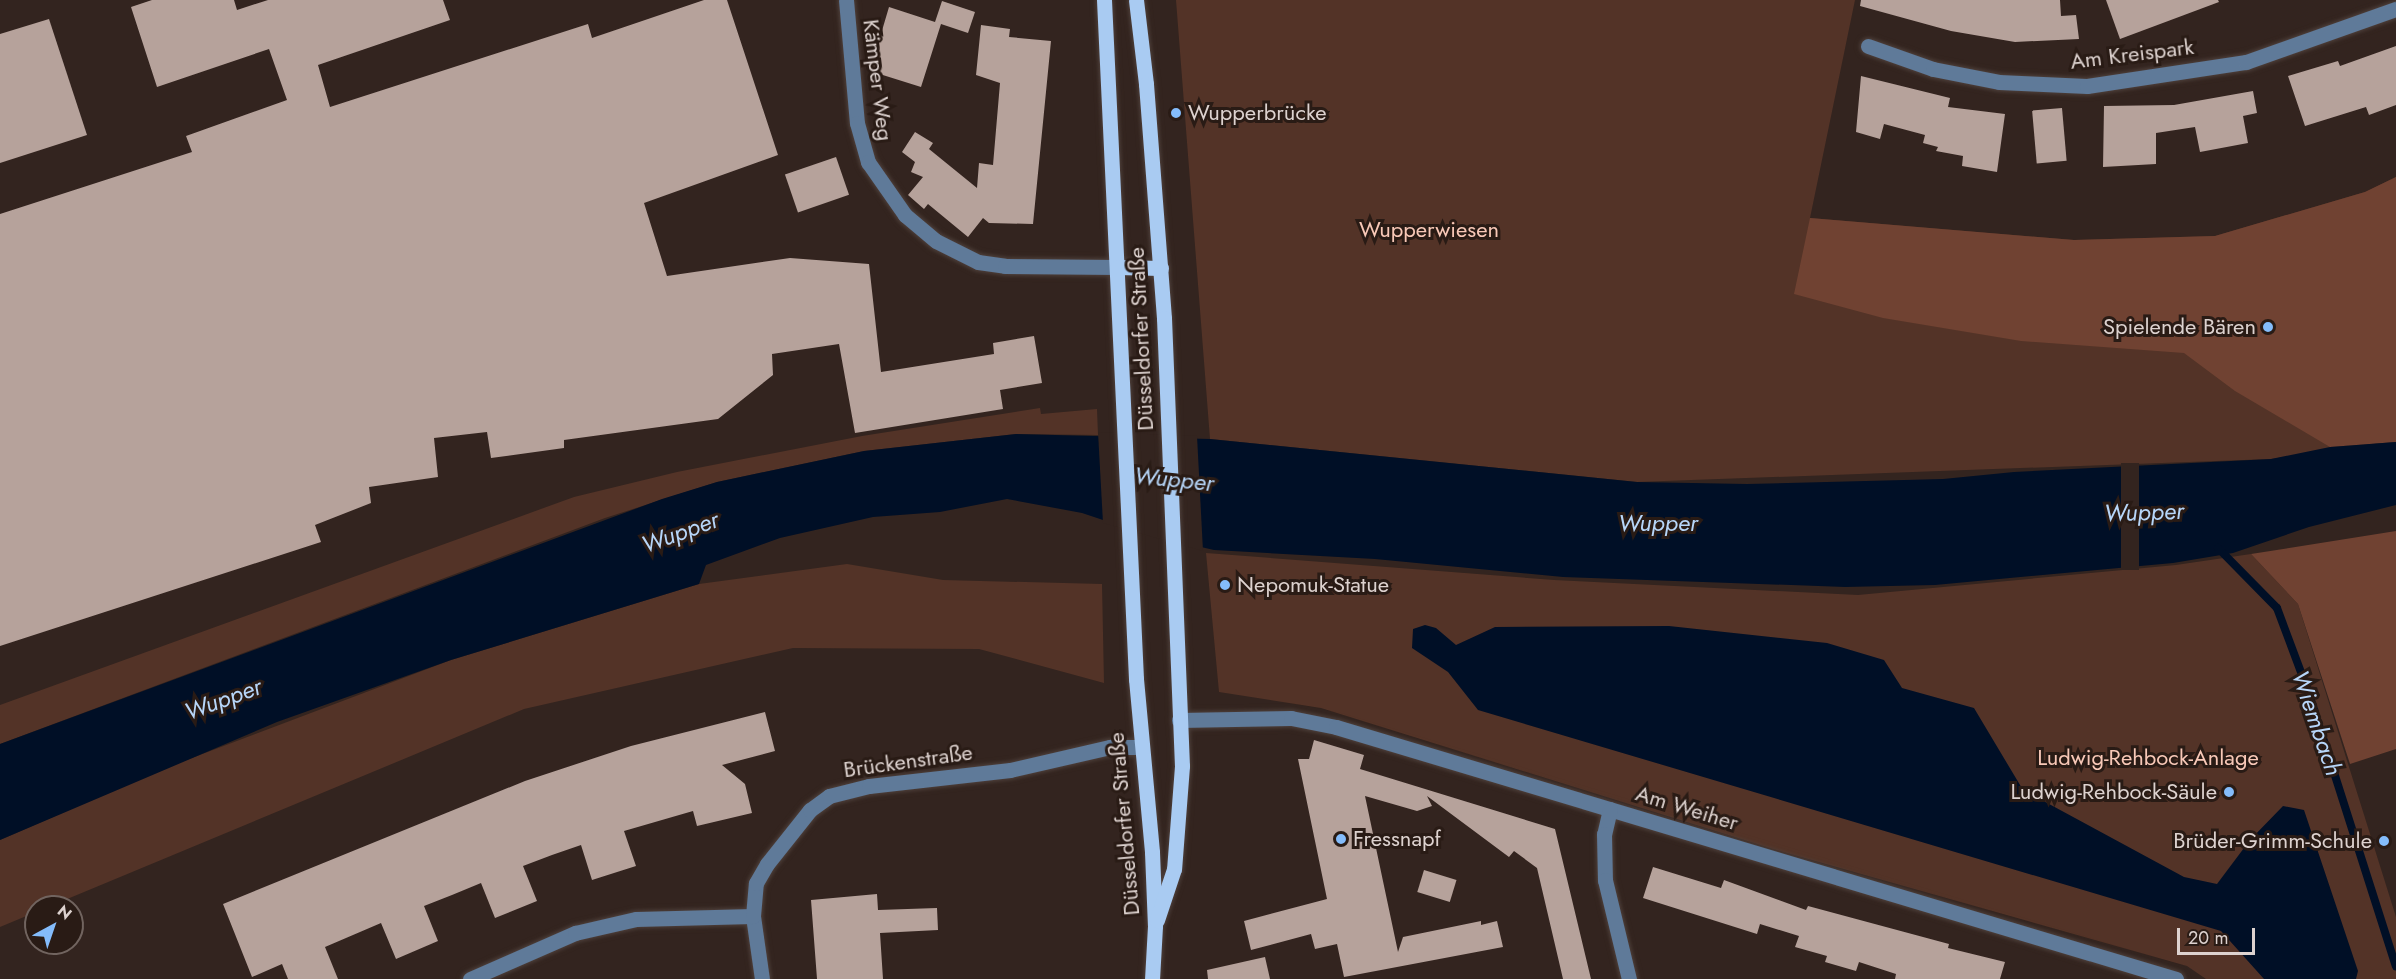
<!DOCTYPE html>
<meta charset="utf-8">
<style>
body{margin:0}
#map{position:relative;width:2396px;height:979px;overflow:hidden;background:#33241f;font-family:Jost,sans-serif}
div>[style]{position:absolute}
.green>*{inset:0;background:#533327}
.forest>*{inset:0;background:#704232}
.water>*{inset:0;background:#000f26}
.pier>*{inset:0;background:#33241f;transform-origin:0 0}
.stream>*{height:8px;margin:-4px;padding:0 4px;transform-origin:4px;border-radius:4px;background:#000f26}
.building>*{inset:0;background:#b6a29b;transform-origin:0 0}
.roads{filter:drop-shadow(0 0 2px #4e403b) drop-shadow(0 0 2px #4e403b)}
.minor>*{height:15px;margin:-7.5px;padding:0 7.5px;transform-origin:7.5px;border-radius:7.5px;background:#5f7a99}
.major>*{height:15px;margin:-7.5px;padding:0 7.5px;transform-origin:7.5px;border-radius:7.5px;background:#a9cbf2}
.dots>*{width:16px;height:16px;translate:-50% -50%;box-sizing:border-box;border:3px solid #291b15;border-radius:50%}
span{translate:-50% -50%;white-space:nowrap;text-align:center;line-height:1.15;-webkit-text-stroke:6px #291b15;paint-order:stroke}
.street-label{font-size:22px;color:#ddd2cf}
.poi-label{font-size:22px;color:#ddd2cf}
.left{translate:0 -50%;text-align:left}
.right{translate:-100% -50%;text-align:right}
.park-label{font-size:22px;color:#f8c8b7}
.water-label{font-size:24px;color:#b7d6f9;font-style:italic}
.north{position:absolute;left:24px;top:895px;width:60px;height:60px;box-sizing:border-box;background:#291b15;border:2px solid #71645f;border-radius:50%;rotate:40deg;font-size:16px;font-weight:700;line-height:24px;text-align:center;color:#ddd2cf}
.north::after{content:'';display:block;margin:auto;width:21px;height:27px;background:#84bcfb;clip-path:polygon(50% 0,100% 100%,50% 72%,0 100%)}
.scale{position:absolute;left:2177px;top:928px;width:78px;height:27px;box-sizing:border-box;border:3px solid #ddd2cf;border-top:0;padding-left:8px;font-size:18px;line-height:21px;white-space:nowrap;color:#ddd2cf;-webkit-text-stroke:4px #291b15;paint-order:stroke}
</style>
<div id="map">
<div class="green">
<i style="clip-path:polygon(1176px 0,1855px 0,1810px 218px,2074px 240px,2215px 236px,2365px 192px,2396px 177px,2396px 440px,2271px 459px,1637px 482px,1210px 439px)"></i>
<i style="clip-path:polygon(1040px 408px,1041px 414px,1097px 409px,1098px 435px,1016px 434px,864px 451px,717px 482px,605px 518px,0 744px,0 705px,574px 497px,677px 472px,862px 436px)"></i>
<i style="clip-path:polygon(1206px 553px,1554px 580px,1858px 595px,2176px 565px,2251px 554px,2298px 604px,2396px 917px,2396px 979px,2206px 979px,2187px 966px,1773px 849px,1321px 708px,1219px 692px)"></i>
<i style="clip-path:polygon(847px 564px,943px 580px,1102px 584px,1104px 683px,979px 649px,793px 648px,524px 709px,48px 907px,36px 907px,36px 912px,0 927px,0 840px,160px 770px,451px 660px,699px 584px)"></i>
</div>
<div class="forest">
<i style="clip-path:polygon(2396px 177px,2396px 442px,2330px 447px,2235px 391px,2184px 353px,2021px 341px,1883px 318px,1794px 294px,1810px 218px,2074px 240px,2215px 236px,2365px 192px)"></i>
<i style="clip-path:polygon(2396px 531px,2396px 749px,2350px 764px,2298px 604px,2251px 554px)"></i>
</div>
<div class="water">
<i style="clip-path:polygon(1016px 434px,1210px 439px,1637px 482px,1747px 484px,1943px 479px,2014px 472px,2271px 459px,2330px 447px,2396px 442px,2396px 505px,2309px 527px,2233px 553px,2173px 563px,1935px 585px,1845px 587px,1563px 577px,1375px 559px,1214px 550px,1145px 534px,1082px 513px,1007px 499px,940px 512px,873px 517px,780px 538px,706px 565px,699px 584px,451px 660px,277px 722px,0 840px,0 744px,662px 499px,717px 482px,864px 451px)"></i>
<i style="clip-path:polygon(1425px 625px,1436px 628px,1456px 645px,1495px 627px,1669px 626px,1827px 643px,1884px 660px,1902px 688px,1974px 708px,2023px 790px,2184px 877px,2217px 884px,2250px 840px,2283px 806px,2304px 810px,2358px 971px,2356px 979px,2264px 979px,2221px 931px,1478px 710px,1448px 672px,1412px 648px,1413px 629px)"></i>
</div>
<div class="pier">
<i style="clip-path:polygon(1098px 432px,1197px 436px,1203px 551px,1103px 523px)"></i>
<i style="left:2121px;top:463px;width:18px;height:107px"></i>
</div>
<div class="stream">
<i style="left:2218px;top:548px;width:84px;rotate:45.5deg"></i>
<i style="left:2277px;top:608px;width:89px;rotate:69.5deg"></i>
<i style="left:2308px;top:691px;width:289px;rotate:72.3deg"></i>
</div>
<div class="building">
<i style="clip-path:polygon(152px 0,234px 0,237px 10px,268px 0,443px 0,450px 20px,318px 65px,330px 107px,588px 24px,592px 38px,704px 0,727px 0,778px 155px,644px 203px,667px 276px,790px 258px,869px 264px,881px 372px,994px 354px,993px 343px,1034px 336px,1042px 383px,1000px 390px,1003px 409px,855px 433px,839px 344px,772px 354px,773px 375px,718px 419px,564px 440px,564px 448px,491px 458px,487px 432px,434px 438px,438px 477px,369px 487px,371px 503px,315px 525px,321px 542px,0 646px,0 214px,192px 152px,186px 136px,287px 100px,269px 49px,157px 87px,131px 7px)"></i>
<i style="clip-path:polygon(1861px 0,2060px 0,2061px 16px,2076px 15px,2079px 39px,2015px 42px,1951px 31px,1860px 6px)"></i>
<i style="clip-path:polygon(2106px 0,2218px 0,2219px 2px,2120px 39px)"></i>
<i style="clip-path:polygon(942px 1px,975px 12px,968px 33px,941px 24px,921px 87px,870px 71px,889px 7px,935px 22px)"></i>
<i style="clip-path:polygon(49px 19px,87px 135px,0 163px,0 34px)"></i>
<i style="clip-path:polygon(981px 25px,1010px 29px,1009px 37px,1051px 41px,1033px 224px,989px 223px,983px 218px,968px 237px,928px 204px,924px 209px,908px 195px,923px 177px,911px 172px,915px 162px,902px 152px,915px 132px,933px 143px,929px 149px,977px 188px,979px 163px,993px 165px,1000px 83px,976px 75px)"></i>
<i style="clip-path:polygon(2396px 46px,2396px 105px,2369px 115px,2366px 107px,2305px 126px,2288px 76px,2338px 61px,2340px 66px)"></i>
<i style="clip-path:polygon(1861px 76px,1950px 98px,1948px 107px,2005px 114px,1997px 172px,1962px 166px,1963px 156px,1936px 151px,1938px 147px,1923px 143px,1925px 135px,1884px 124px,1880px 139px,1856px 132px)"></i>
<i style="clip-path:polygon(2253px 91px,2257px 113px,2243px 116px,2248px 143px,2200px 152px,2195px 127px,2156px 133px,2156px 164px,2103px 167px,2104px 106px,2174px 105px)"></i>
<i style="left:2062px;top:108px;width:53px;height:30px;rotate:85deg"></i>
<i style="left:836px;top:157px;width:40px;height:54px;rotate:71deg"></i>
<i style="clip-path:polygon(765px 712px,775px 751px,722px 765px,745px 784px,752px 813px,697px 826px,693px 811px,624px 831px,636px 866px,592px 880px,581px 845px,552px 855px,523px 866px,537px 901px,495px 918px,481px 883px,452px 895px,424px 906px,438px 941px,396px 959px,381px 923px,325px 947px,338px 979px,288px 979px,282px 964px,252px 977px,223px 904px,525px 781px,631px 746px)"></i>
<i style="clip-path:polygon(1314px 740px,1364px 755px,1360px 769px,1555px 829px,1591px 979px,1563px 979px,1537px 868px,1514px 851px,1509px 857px,1427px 796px,1432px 806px,1417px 811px,1365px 796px,1398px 952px,1403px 937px,1481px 921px,1481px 925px,1497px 921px,1503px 947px,1344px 977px,1337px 944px,1315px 949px,1311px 934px,1251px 950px,1244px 921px,1327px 899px,1298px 759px,1309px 759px)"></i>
<i style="clip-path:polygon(1653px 867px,1721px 888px,1724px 880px,1806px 910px,1808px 906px,1949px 944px,1948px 948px,2005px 962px,2000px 979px,1895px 979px,1896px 974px,1859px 962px,1856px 971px,1825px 962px,1827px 956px,1795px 947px,1799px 936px,1760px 924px,1757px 934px,1643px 898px)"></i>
<i style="left:1424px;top:870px;width:34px;height:23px;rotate:17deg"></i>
<i style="clip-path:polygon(877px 894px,878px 910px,937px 908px,938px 930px,880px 933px,883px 979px,817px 979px,811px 900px)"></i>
<i style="clip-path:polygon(1265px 957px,1270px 979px,1208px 979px,1207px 970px)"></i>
</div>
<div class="roads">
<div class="minor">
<i style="left:846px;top:0;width:123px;rotate:84.9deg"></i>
<i style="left:857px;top:123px;width:41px;rotate:74.2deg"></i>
<i style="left:868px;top:162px;width:65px;rotate:55.1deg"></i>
<i style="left:905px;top:215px;width:40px;rotate:40deg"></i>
<i style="left:936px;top:241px;width:47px;rotate:26.6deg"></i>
<i style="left:978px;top:262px;width:27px;rotate:8deg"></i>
<i style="left:1005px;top:266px;width:112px;rotate:0.5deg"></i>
<i style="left:1868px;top:46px;width:69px;rotate:19.5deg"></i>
<i style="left:1933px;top:69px;width:67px;rotate:11.1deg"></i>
<i style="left:1999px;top:82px;width:88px;rotate:2.6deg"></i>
<i style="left:2087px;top:86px;width:161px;rotate:-8.6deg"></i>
<i style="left:2246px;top:62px;width:159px;rotate:-19.5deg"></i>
<i style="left:1179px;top:720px;width:112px;rotate:-1deg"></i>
<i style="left:1291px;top:718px;width:46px;rotate:11.3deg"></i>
<i style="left:1336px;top:727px;width:877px;rotate:16.7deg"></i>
<i style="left:1610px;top:809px;width:26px;rotate:103deg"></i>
<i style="left:1604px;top:834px;width:46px;rotate:88.8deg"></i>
<i style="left:1605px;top:880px;width:102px;rotate:76.4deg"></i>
<i style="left:753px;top:916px;width:64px;rotate:81.9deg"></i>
<i style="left:470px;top:979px;width:115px;rotate:-23.7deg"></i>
<i style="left:575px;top:933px;width:63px;rotate:-12.9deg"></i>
<i style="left:636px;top:919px;width:117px;rotate:-1.5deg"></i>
<i style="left:753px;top:916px;width:33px;rotate:-85deg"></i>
<i style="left:756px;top:883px;width:22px;rotate:-60deg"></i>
<i style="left:767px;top:864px;width:69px;rotate:-51.5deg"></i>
<i style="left:810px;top:810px;width:24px;rotate:-36deg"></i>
<i style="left:829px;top:796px;width:41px;rotate:-14deg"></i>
<i style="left:869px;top:786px;width:142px;rotate:-6.5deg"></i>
<i style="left:1010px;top:770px;width:103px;rotate:-13deg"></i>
<i style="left:1110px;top:747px;width:30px"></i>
</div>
<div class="major">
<i style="left:1104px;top:0;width:680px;rotate:87.3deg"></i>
<i style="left:1136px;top:679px;width:174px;rotate:84.7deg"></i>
<i style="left:1152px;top:852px;width:74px;rotate:87.7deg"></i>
<i style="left:1155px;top:926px;width:53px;rotate:93.2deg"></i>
<i style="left:1136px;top:0;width:85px;rotate:83.2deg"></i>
<i style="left:1146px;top:84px;width:235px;rotate:85.6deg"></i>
<i style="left:1164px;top:318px;width:448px;rotate:87.7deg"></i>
<i style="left:1182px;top:766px;width:103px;rotate:94.4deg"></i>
<i style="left:1174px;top:869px;width:54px;rotate:108.4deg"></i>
<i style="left:1117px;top:267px;width:44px;rotate:1.3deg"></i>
</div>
</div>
<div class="dots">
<i style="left:1176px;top:113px;background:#84bcfb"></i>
<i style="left:2268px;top:327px;background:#84bcfb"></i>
<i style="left:1225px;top:585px;background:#84bcfb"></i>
<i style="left:2229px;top:792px;background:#84bcfb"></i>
<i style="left:1341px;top:839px;background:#84bcfb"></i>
<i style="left:2384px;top:841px;background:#84bcfb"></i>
</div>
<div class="street-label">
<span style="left:2132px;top:54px;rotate:-7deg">Am Kreispark</span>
<span style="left:878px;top:80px;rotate:83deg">Kämper Weg</span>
<span style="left:1141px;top:339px;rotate:-93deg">Düsseldorfer Straße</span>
<span style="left:908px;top:761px;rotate:-8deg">Brückenstraße</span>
<span style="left:1687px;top:808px;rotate:17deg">Am Weiher</span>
<span style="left:1124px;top:824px;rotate:-95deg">Düsseldorfer Straße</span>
</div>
<div class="poi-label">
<span class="left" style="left:1188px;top:113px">Wupperbrücke</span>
<span class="right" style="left:2256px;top:327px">Spielende Bären</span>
<span class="left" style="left:1237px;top:585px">Nepomuk-Statue</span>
<span class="right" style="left:2217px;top:792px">Ludwig-Rehbock-Säule</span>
<span class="left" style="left:1353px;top:839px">Fressnapf</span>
<span class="right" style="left:2372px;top:841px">Brüder-Grimm-Schule</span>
</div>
<div class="park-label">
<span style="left:1429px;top:230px">Wupperwiesen</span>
<span style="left:2148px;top:758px">Ludwig-Rehbock-Anlage</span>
</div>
<div class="water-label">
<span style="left:1174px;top:479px;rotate:6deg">Wupper</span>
<span style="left:2144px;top:512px;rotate:-2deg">Wupper</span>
<span style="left:1658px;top:523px">Wupper</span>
<span style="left:680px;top:532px;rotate:-20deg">Wupper</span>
<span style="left:223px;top:699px;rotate:-20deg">Wupper</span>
<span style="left:2317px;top:723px;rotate:71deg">Wiembach</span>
</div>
<div class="north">N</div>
<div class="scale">20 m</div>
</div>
